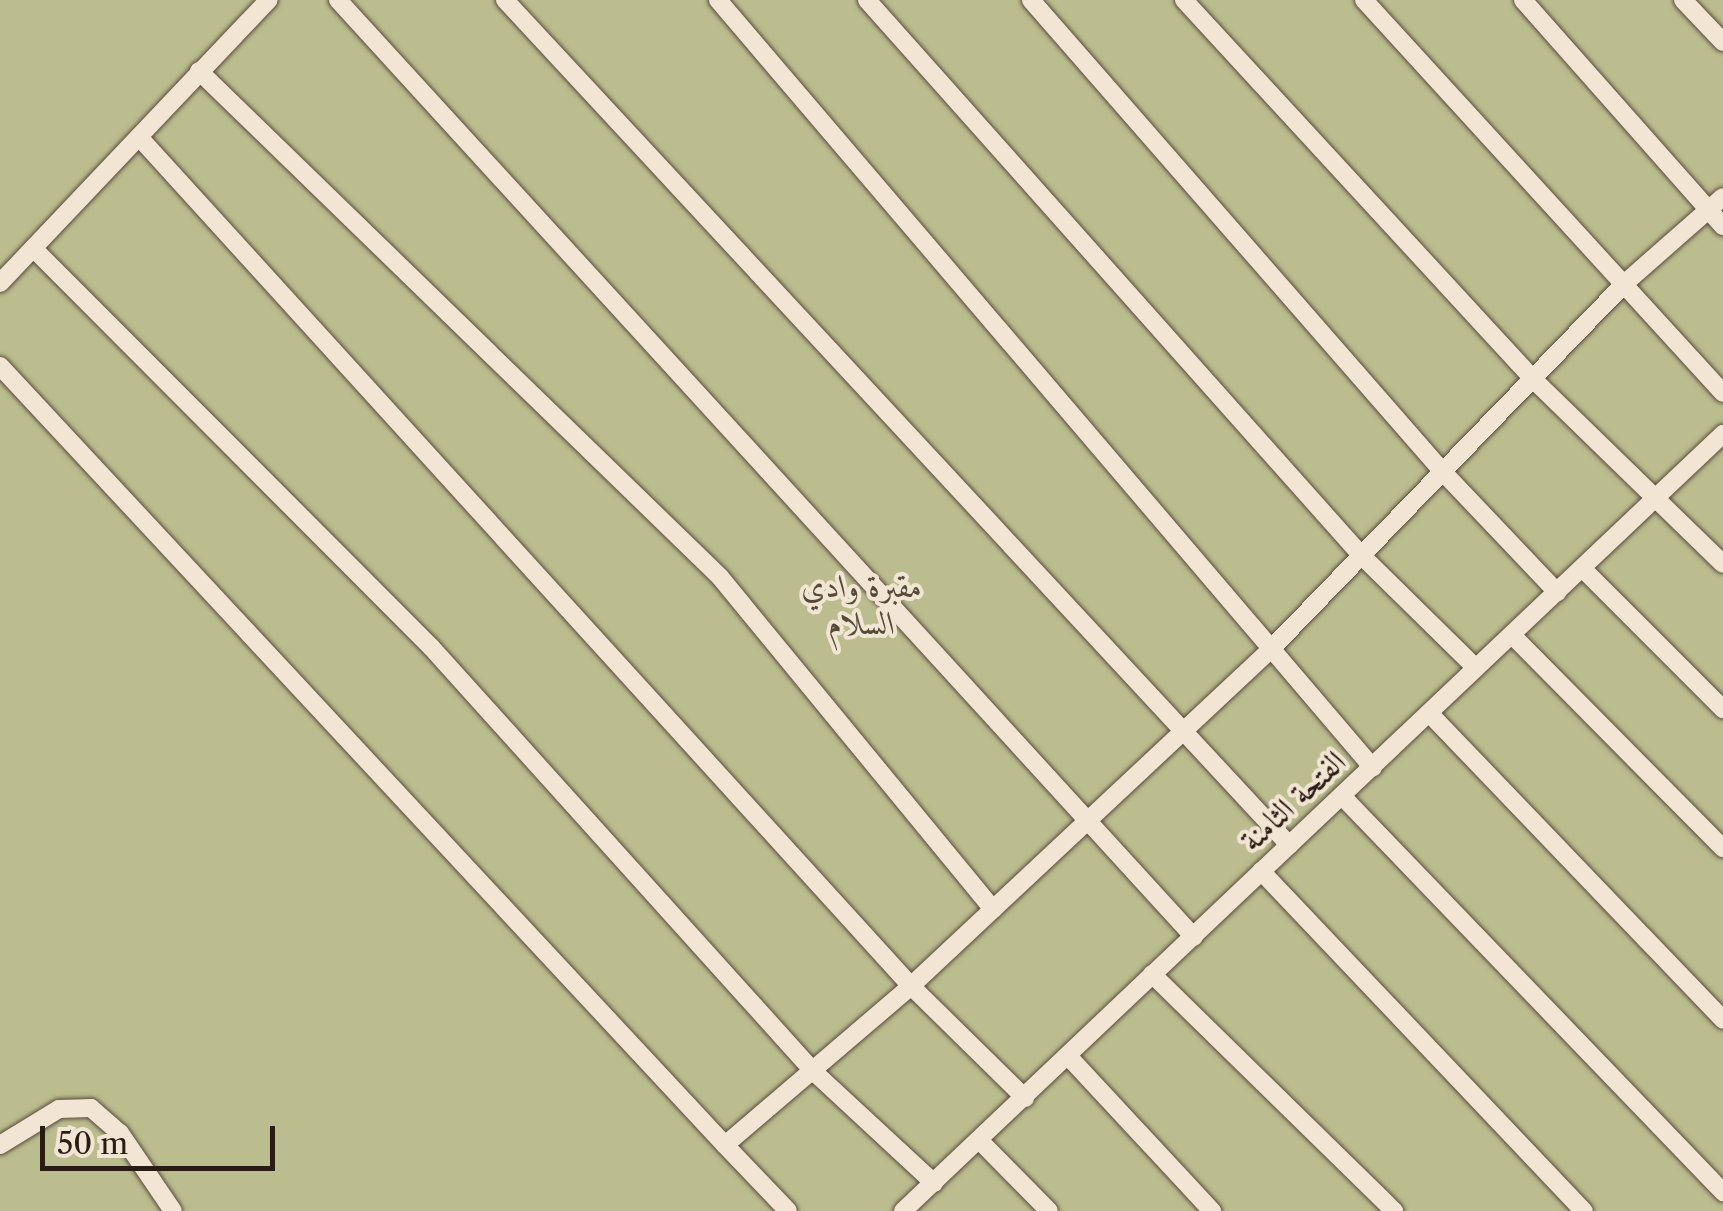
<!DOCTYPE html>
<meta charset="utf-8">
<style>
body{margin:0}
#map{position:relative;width:1723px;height:1211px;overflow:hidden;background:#ebd7bc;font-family:"Libre Caslon Text",Amiri,serif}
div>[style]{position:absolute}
.green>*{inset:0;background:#bbbd8e;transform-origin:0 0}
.roads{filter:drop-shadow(0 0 2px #5a4b3d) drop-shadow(0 0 2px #5a4b3d)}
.service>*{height:18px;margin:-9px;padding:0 9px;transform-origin:9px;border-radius:9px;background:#f2e5d3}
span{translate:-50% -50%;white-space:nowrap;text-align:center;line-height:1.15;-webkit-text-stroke:8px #f2e5d3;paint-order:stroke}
.park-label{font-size:32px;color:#554c38;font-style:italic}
.street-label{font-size:32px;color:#291c13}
.scale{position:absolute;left:40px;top:1126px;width:235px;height:45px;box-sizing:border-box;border:5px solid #291c13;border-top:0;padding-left:12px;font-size:30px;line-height:35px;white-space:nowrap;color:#291c13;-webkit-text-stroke:8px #f2e5d3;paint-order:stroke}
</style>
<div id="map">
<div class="green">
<i style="left:0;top:0;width:1723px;height:1211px"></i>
</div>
<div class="roads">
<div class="service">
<i style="left:338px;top:0;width:1269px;rotate:47.59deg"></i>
<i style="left:505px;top:0;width:1153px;rotate:47.14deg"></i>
<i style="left:718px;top:0;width:1009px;rotate:49.54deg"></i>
<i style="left:867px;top:0;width:743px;rotate:48.33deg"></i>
<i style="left:1361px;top:555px;width:161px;rotate:44.5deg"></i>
<i style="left:1031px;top:0;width:627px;rotate:48.88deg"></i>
<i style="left:1443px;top:472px;width:166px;rotate:46.5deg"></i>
<i style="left:1184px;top:0;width:518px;rotate:47.35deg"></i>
<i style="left:1535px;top:381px;width:262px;rotate:44.2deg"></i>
<i style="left:1364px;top:0;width:532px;rotate:47.59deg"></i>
<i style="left:1523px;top:0;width:302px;rotate:48.5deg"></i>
<i style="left:1683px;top:0;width:58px;rotate:46.4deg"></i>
<i style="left:199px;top:71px;width:726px;rotate:44.16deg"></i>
<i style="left:720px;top:577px;width:430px;rotate:50.6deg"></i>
<i style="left:139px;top:137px;width:1148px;rotate:47.72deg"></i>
<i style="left:911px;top:986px;width:160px;rotate:44.5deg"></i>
<i style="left:33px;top:248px;width:564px;rotate:45.07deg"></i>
<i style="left:431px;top:647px;width:571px;rotate:47.98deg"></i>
<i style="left:813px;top:1071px;width:165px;rotate:42.8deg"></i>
<i style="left:0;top:283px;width:390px;rotate:-46.5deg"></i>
<i style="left:0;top:366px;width:1064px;rotate:47.06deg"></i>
<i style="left:725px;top:1145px;width:245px;rotate:-40.5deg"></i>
<i style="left:911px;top:986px;width:493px;rotate:-43.1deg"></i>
<i style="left:1271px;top:649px;width:509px;rotate:-45.95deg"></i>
<i style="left:1625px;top:283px;width:130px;rotate:-41.3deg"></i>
<i style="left:1584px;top:570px;width:197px;rotate:45deg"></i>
<i style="left:1512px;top:635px;width:300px;rotate:45.3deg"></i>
<i style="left:1429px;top:713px;width:425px;rotate:46.2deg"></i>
<i style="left:1342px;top:796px;width:550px;rotate:46.11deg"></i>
<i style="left:1261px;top:871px;width:469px;rotate:46.5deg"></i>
<i style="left:1152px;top:974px;width:339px;rotate:44.4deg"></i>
<i style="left:1068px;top:1056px;width:212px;rotate:47.1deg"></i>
<i style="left:980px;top:1141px;width:98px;rotate:45.4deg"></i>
<i style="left:0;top:1145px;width:69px;rotate:-31.4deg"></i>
<i style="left:59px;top:1109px;width:32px;rotate:-2deg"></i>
<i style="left:91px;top:1108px;width:38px;rotate:41deg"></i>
<i style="left:120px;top:1133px;width:94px;rotate:55.8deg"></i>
<i style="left:725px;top:1145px;width:91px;rotate:46.3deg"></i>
<i style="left:903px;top:1211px;width:1130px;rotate:-43.46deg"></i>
</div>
</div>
<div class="park-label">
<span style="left:862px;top:605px">مقبرة وادي<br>السلام</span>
</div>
<div class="street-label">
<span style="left:1293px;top:801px;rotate:-43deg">الفتحة الثامنة</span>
</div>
<div class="scale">50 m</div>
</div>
